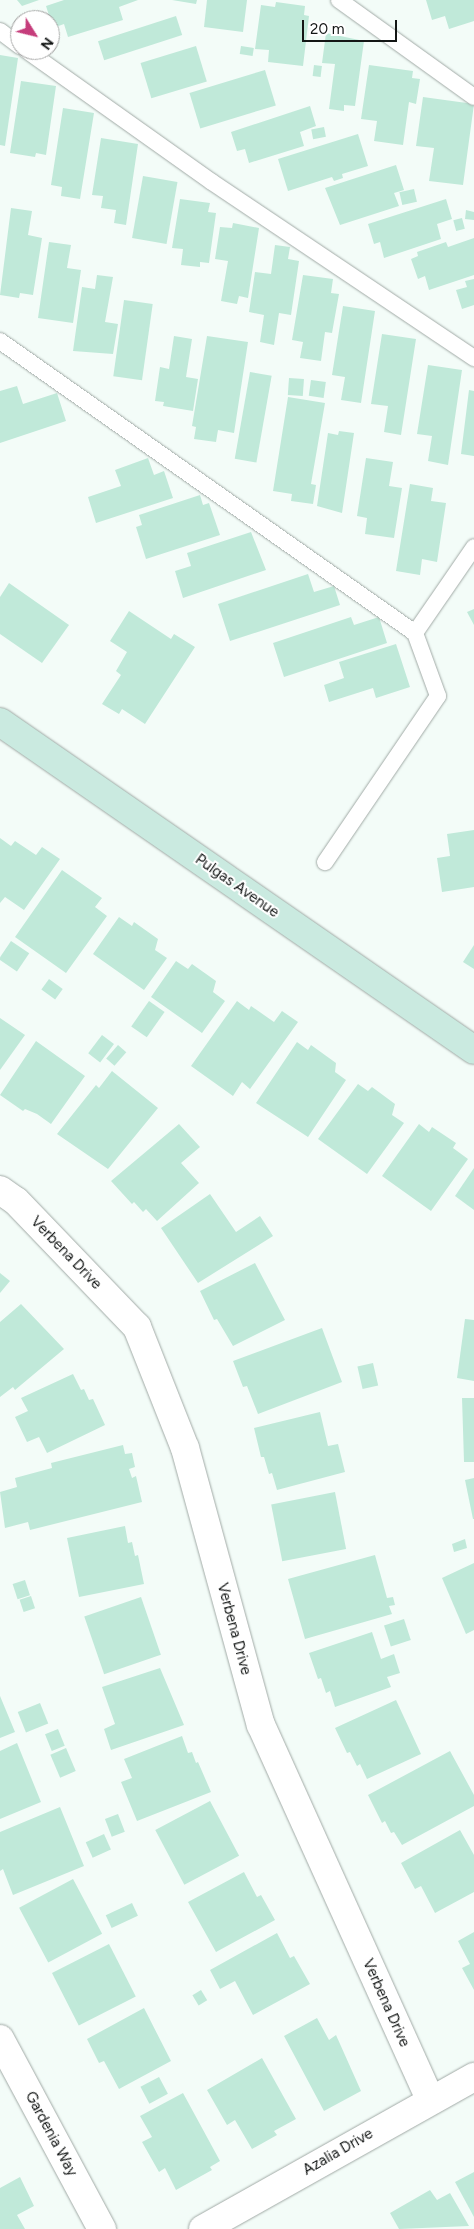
<!DOCTYPE html>
<style>
body{margin:0}
#map{position:relative;width:474px;height:2229px;overflow:hidden;background:#f3fcf8;font-family:Figtree,sans-serif}
div>[style]{position:absolute}
.building>*{inset:0;background:#c0e9d9;transform-origin:0 0}
.roads{filter:drop-shadow(0 0 1px #a1aaa6) drop-shadow(0 0 1px #a1aaa6)}
.lane>*{height:16px;margin:-8px;padding:0 8px;transform-origin:8px;border-radius:8px;background:#fff}
.street>*{height:28px;margin:-14px;padding:0 14px;transform-origin:14px;border-radius:14px;background:#fff}
.secondary>*{height:28px;margin:-14px;padding:0 14px;transform-origin:14px;border-radius:14px;background:#caeae0}
span{translate:-50% -50%;white-space:nowrap;text-align:center;line-height:1.15;-webkit-text-stroke:4px #fff;paint-order:stroke}
.street-label{font-size:15px;color:#131615}
.north{position:absolute;left:10px;top:10px;width:50px;height:50px;box-sizing:border-box;background:#fff;border:1px solid #a1a2a1;border-radius:50%;rotate:126deg;font-size:14px;font-weight:700;line-height:20px;text-align:center;color:#131615}
.north::after{content:'';display:block;margin:auto;width:18px;height:22px;background:#c53d7b;clip-path:polygon(50% 0,100% 100%,50% 72%,0 100%)}
.scale{position:absolute;left:302px;top:20px;width:95px;height:22px;box-sizing:border-box;border:2px solid #131615;border-top:0;padding-left:6px;font-size:15px;line-height:18px;white-space:nowrap;color:#131615;-webkit-text-stroke:4px #fff;paint-order:stroke}
</style>
<div id="map">
<div class="building">
<i style="clip-path:polygon(17px 0,39px 0,22px 6px)"></i>
<i style="clip-path:polygon(64px 0,138px 0,119px 7px,123px 20px,68px 37px,64px 24px,53px 28px,46px 6px)"></i>
<i style="clip-path:polygon(172px 0,197px 0,196px 4px)"></i>
<i style="clip-path:polygon(207px 0,247px 0,243px 32px,204px 27px)"></i>
<i style="clip-path:polygon(426px 0,474px 0,474px 21px,449px 29px,445px 16px,432px 20px)"></i>
<i style="clip-path:polygon(276px 2px,305px 6px,304px 15px,309px 16px,303px 66px,268px 62px,269px 50px,255px 49px,261px 5px,275px 7px)"></i>
<i style="left:176px;top:16px;width:20px;height:82px;rotate:72deg"></i>
<i style="clip-path:polygon(326px 33px,364px 41px,355px 106px,344px 105px,344px 111px,329px 109px,335px 64px,322px 63px)"></i>
<i style="left:196px;top:46px;width:37px;height:58px;rotate:73deg"></i>
<i style="left:241px;top:46px;width:13px;height:8px;rotate:9deg"></i>
<i style="clip-path:polygon(0 55px,18px 58px,5px 146px,0 145px)"></i>
<i style="left:314px;top:65px;width:8px;height:11px;rotate:7deg"></i>
<i style="clip-path:polygon(369px 65px,413px 71px,412px 78px,420px 79px,416px 104px,409px 102px,403px 145px,374px 141px,377px 121px,361px 119px)"></i>
<i style="left:265px;top:70px;width:37px;height:79px;rotate:73deg"></i>
<i style="clip-path:polygon(21px 81px,56px 86px,46px 155px,36px 153px,35px 157px,10px 153px)"></i>
<i style="clip-path:polygon(423px 97px,474px 104px,463px 185px,429px 181px,434px 148px,416px 146px)"></i>
<i style="clip-path:polygon(310px 106px,316px 126px,300px 132px,304px 146px,249px 163px,245px 149px,237px 151px,231px 132px)"></i>
<i style="clip-path:polygon(63px 108px,94px 113px,80px 199px,61px 196px,62px 187px,51px 185px)"></i>
<i style="left:324px;top:127px;width:10px;height:13px;rotate:79deg"></i>
<i style="clip-path:polygon(358px 134px,368px 166px,342px 174px,343px 178px,334px 181px,332px 177px,288px 191px,278px 159px)"></i>
<i style="clip-path:polygon(101px 138px,138px 144px,126px 225px,114px 223px,116px 210px,101px 208px,103px 196px,92px 195px)"></i>
<i style="clip-path:polygon(396px 165px,404px 190px,394px 193px,399px 206px,340px 225px,325px 188px)"></i>
<i style="left:143px;top:176px;width:35px;height:63px;rotate:10deg"></i>
<i style="left:414px;top:189px;width:13px;height:15px;rotate:77deg"></i>
<i style="clip-path:polygon(180px 199px,210px 203px,208px 212px,216px 213px,209px 263px,200px 262px,200px 267px,181px 265px,183px 249px,172px 248px)"></i>
<i style="clip-path:polygon(446px 199px,452px 219px,437px 224px,441px 239px,384px 258px,380px 242px,374px 244px,368px 224px)"></i>
<i style="clip-path:polygon(11px 208px,32px 211px,28px 235px,42px 238px,33px 295px,20px 293px,19px 298px,0 295px)"></i>
<i style="clip-path:polygon(466px 210px,474px 212px,474px 220px,465px 219px)"></i>
<i style="left:462px;top:218px;width:11px;height:9px;rotate:75deg"></i>
<i style="clip-path:polygon(233px 223px,259px 228px,248px 298px,239px 296px,237px 304px,221px 301px,228px 261px,215px 259px,220px 227px,232px 228px)"></i>
<i style="clip-path:polygon(474px 238px,474px 275px,429px 290px,425px 276px,418px 279px,411px 259px,418px 256px,417px 252px,446px 242px,448px 247px)"></i>
<i style="clip-path:polygon(49px 242px,71px 245px,67px 268px,81px 270px,73px 323px,38px 318px)"></i>
<i style="clip-path:polygon(275px 245px,290px 247px,288px 259px,299px 261px,291px 315px,279px 313px,274px 345px,260px 342px,264px 315px,249px 312px,255px 272px,271px 274px)"></i>
<i style="clip-path:polygon(97px 275px,113px 277px,105px 322px,118px 324px,113px 354px,73px 351px,82px 287px,95px 289px)"></i>
<i style="clip-path:polygon(303px 275px,333px 279px,331px 293px,339px 294px,332px 333px,325px 332px,321px 361px,300px 358px,303px 342px,292px 340px)"></i>
<i style="clip-path:polygon(474px 279px,474px 305px,462px 309px,456px 290px,467px 287px,465px 281px)"></i>
<i style="left:124px;top:300px;width:29px;height:77px;rotate:8deg"></i>
<i style="clip-path:polygon(343px 306px,375px 311px,361px 403px,341px 400px,345px 377px,332px 375px)"></i>
<i style="clip-path:polygon(382px 334px,416px 339px,401px 435px,384px 432px,388px 406px,371px 404px)"></i>
<i style="clip-path:polygon(174px 336px,192px 339px,186px 377px,198px 379px,193px 411px,163px 406px,164px 402px,155px 401px,160px 367px,169px 369px)"></i>
<i style="clip-path:polygon(207px 336px,248px 342px,234px 433px,218px 430px,216px 442px,194px 439px,196px 427px,192px 426px)"></i>
<i style="clip-path:polygon(428px 365px,462px 370px,448px 465px,428px 461px,432px 436px,417px 434px)"></i>
<i style="left:250px;top:372px;width:22px;height:88px;rotate:10deg"></i>
<i style="left:289px;top:378px;width:15px;height:17px;rotate:4deg"></i>
<i style="left:311px;top:380px;width:15px;height:16px;rotate:8deg"></i>
<i style="clip-path:polygon(17px 386px,23px 404px,57px 393px,66px 421px,0 443px,0 391px)"></i>
<i style="clip-path:polygon(469px 390px,474px 391px,474px 456px,461px 454px)"></i>
<i style="clip-path:polygon(288px 397px,325px 403px,311px 484px,316px 485px,313px 504px,291px 501px,292px 494px,273px 491px)"></i>
<i style="clip-path:polygon(339px 431px,354px 433px,342px 513px,317px 506px,328px 433px,338px 435px)"></i>
<i style="clip-path:polygon(148px 458px,154px 475px,164px 471px,173px 498px,96px 523px,88px 497px,121px 486px,115px 470px)"></i>
<i style="clip-path:polygon(366px 458px,393px 462px,389px 486px,402px 488px,394px 538px,365px 534px,367px 518px,357px 516px)"></i>
<i style="clip-path:polygon(410px 484px,433px 488px,431px 501px,446px 503px,437px 562px,422px 559px,420px 575px,396px 571px)"></i>
<i style="clip-path:polygon(200px 495px,203px 505px,209px 503px,220px 535px,146px 559px,136px 527px,142px 525px,139px 515px)"></i>
<i style="clip-path:polygon(251px 532px,266px 570px,183px 598px,175px 571px,191px 566px,187px 553px)"></i>
<i style="clip-path:polygon(308px 574px,314px 592px,334px 586px,340px 605px,230px 641px,218px 604px)"></i>
<i style="clip-path:polygon(9px 583px,69px 625px,42px 663px,0 634px,0 597px)"></i>
<i style="clip-path:polygon(474px 609px,474px 625px,467px 612px)"></i>
<i style="clip-path:polygon(129px 611px,171px 639px,174px 634px,195px 647px,145px 724px,122px 709px,119px 714px,102px 704px,121px 675px,116px 671px,127px 652px,110px 641px)"></i>
<i style="clip-path:polygon(351px 617px,354px 625px,379px 617px,387px 643px,284px 677px,273px 643px)"></i>
<i style="clip-path:polygon(396px 644px,410px 687px,376px 698px,373px 688px,329px 702px,324px 685px,344px 678px,339px 662px)"></i>
<i style="clip-path:polygon(474px 830px,474px 887px,442px 892px,437px 858px,450px 856px,447px 834px)"></i>
<i style="clip-path:polygon(0 838px,11px 846px,15px 841px,36px 855px,42px 847px,60px 859px,24px 910px,5px 897px,0 903px)"></i>
<i style="clip-path:polygon(62px 870px,102px 898px,95px 907px,107px 916px,66px 973px,15px 937px)"></i>
<i style="clip-path:polygon(119px 917px,132px 926px,134px 922px,158px 939px,155px 950px,167px 958px,144px 990px,93px 954px)"></i>
<i style="left:11px;top:941px;width:22px;height:22px;rotate:34deg"></i>
<i style="clip-path:polygon(474px 945px,474px 969px,463px 962px)"></i>
<i style="clip-path:polygon(176px 961px,188px 969px,192px 964px,216px 981px,213px 992px,225px 1001px,202px 1033px,151px 997px)"></i>
<i style="left:49px;top:979px;width:17px;height:13px;rotate:36deg"></i>
<i style="left:149px;top:1001px;width:19px;height:31px;rotate:35deg"></i>
<i style="clip-path:polygon(237px 1001px,249px 1010px,251px 1006px,274px 1022px,282px 1011px,298px 1022px,250px 1089px,242px 1082px,233px 1096px,191px 1066px)"></i>
<i style="clip-path:polygon(0 1018px,25px 1035px,0 1070px)"></i>
<i style="left:102px;top:1035px;width:15px;height:23px;rotate:37deg"></i>
<i style="clip-path:polygon(36px 1041px,85px 1076px,51px 1124px,37px 1114px,25px 1109px,23px 1111px,0 1095px)"></i>
<i style="clip-path:polygon(297px 1042px,308px 1050px,311px 1045px,336px 1063px,335px 1072px,346px 1080px,308px 1137px,256px 1103px)"></i>
<i style="left:118px;top:1045px;width:11px;height:18px;rotate:41deg"></i>
<i style="clip-path:polygon(112px 1071px,158px 1108px,108px 1169px,57px 1134px,96px 1085px,99px 1088px)"></i>
<i style="clip-path:polygon(358px 1084px,368px 1091px,372px 1087px,395px 1104px,392px 1115px,404px 1123px,367px 1174px,318px 1139px)"></i>
<i style="clip-path:polygon(179px 1124px,200px 1147px,181px 1163px,199px 1183px,157px 1221px,146px 1209px,143px 1212px,134px 1202px,132px 1204px,111px 1181px)"></i>
<i style="clip-path:polygon(419px 1124px,429px 1132px,432px 1127px,456px 1143px,453px 1148px,468px 1159px,431px 1211px,382px 1176px)"></i>
<i style="clip-path:polygon(474px 1168px,474px 1210px,455px 1196px)"></i>
<i style="clip-path:polygon(210px 1194px,236px 1232px,260px 1216px,273px 1236px,198px 1283px,161px 1228px)"></i>
<i style="clip-path:polygon(255px 1263px,285px 1320px,233px 1346px,217px 1319px,214px 1320px,200px 1291px)"></i>
<i style="clip-path:polygon(0 1273px,10px 1281px,0 1293px)"></i>
<i style="clip-path:polygon(21px 1304px,64px 1349px,15px 1390px,13px 1387px,0 1397px,0 1322px)"></i>
<i style="clip-path:polygon(465px 1319px,474px 1320px,474px 1381px,457px 1378px)"></i>
<i style="clip-path:polygon(322px 1328px,342px 1382px,258px 1414px,247px 1386px,243px 1387px,233px 1361px)"></i>
<i style="left:373px;top:1363px;width:23px;height:16px;rotate:77deg"></i>
<i style="clip-path:polygon(73px 1374px,81px 1390px,84px 1389px,89px 1400px,93px 1399px,105px 1425px,47px 1453px,39px 1437px,27px 1442px,15px 1417px,28px 1411px,21px 1398px)"></i>
<i style="clip-path:polygon(462px 1398px,474px 1398px,474px 1462px,464px 1462px)"></i>
<i style="clip-path:polygon(320px 1412px,328px 1446px,338px 1444px,345px 1472px,277px 1490px,272px 1473px,269px 1474px,264px 1457px,261px 1457px,254px 1428px)"></i>
<i style="clip-path:polygon(123px 1445px,125px 1454px,132px 1453px,135px 1467px,129px 1469px,132px 1478px,136px 1476px,142px 1502px,30px 1530px,28px 1522px,5px 1528px,0 1492px,17px 1487px,15px 1478px,52px 1468px,51px 1463px)"></i>
<i style="clip-path:polygon(474px 1478px,474px 1519px,473px 1519px,465px 1480px)"></i>
<i style="left:335px;top:1492px;width:58px;height:65px;rotate:79deg"></i>
<i style="clip-path:polygon(125px 1526px,128px 1543px,132px 1542px,135px 1556px,138px 1555px,144px 1584px,79px 1597px,67px 1538px)"></i>
<i style="clip-path:polygon(465px 1539px,467px 1548px,454px 1552px,452px 1544px)"></i>
<i style="clip-path:polygon(375px 1555px,387px 1598px,393px 1597px,395px 1605px,389px 1606px,392px 1614px,305px 1639px,288px 1579px)"></i>
<i style="clip-path:polygon(474px 1563px,474px 1630px,466px 1634px,442px 1578px)"></i>
<i style="left:25px;top:1580px;width:16px;height:13px;rotate:72deg"></i>
<i style="left:31px;top:1596px;width:13px;height:12px;rotate:72deg"></i>
<i style="left:141px;top:1597px;width:61px;height:60px;rotate:71deg"></i>
<i style="left:404px;top:1619px;width:22px;height:21px;rotate:72deg"></i>
<i style="clip-path:polygon(372px 1632px,381px 1659px,394px 1654px,400px 1673px,387px 1677px,391px 1687px,335px 1707px,330px 1691px,326px 1693px,321px 1678px,318px 1679px,309px 1653px)"></i>
<i style="clip-path:polygon(160px 1668px,184px 1725px,111px 1750px,104px 1729px,115px 1724px,102px 1687px)"></i>
<i style="clip-path:polygon(0 1696px,15px 1732px,0 1738px)"></i>
<i style="clip-path:polygon(396px 1700px,421px 1754px,367px 1779px,360px 1764px,357px 1766px,350px 1752px,347px 1753px,335px 1728px)"></i>
<i style="left:40px;top:1703px;width:22px;height:24px;rotate:68deg"></i>
<i style="left:58px;top:1729px;width:18px;height:14px;rotate:68deg"></i>
<i style="clip-path:polygon(182px 1736px,188px 1753px,192px 1752px,196px 1763px,198px 1762px,211px 1792px,137px 1821px,121px 1782px,132px 1778px,124px 1759px)"></i>
<i style="clip-path:polygon(17px 1743px,41px 1802px,0 1819px,0 1751px)"></i>
<i style="left:66px;top:1748px;width:25px;height:17px;rotate:67deg"></i>
<i style="clip-path:polygon(450px 1751px,474px 1795px,474px 1806px,402px 1845px,394px 1832px,391px 1833px,385px 1821px,382px 1823px,368px 1795px)"></i>
<i style="left:210px;top:1801px;width:62px;height:62px;rotate:62deg"></i>
<i style="clip-path:polygon(60px 1807px,84px 1866px,13px 1895px,3px 1869px,0 1871px,0 1832px)"></i>
<i style="left:118px;top:1814px;width:19px;height:14px;rotate:69deg"></i>
<i style="clip-path:polygon(460px 1830px,474px 1855px,474px 1892px,435px 1913px,421px 1886px,415px 1889px,401px 1863px)"></i>
<i style="left:104px;top:1834px;width:17px;height:20px;rotate:66deg"></i>
<i style="clip-path:polygon(244px 1872px,257px 1897px,261px 1895px,275px 1920px,216px 1952px,188px 1902px)"></i>
<i style="left:73px;top:1879px;width:62px;height:61px;rotate:62deg"></i>
<i style="left:132px;top:1903px;width:14px;height:29px;rotate:65deg"></i>
<i style="clip-path:polygon(474px 1932px,474px 1990px,462px 1968px,470px 1964px,458px 1941px)"></i>
<i style="clip-path:polygon(277px 1933px,290px 1958px,294px 1956px,310px 1984px,253px 2015px,235px 1981px,220px 1989px,210px 1970px)"></i>
<i style="left:109px;top:1944px;width:59px;height:64px;rotate:63deg"></i>
<i style="left:201px;top:1990px;width:12px;height:10px;rotate:59deg"></i>
<i style="clip-path:polygon(144px 2008px,171px 2061px,119px 2089px,104px 2061px,99px 2063px,87px 2039px)"></i>
<i style="clip-path:polygon(317px 2018px,329px 2040px,336px 2035px,361px 2091px,324px 2111px,284px 2036px)"></i>
<i style="clip-path:polygon(262px 2058px,296px 2119px,274px 2131px,277px 2135px,252px 2149px,235px 2120px,227px 2125px,207px 2090px)"></i>
<i style="left:159px;top:2077px;width:19px;height:21px;rotate:62deg"></i>
<i style="clip-path:polygon(183px 2093px,220px 2161px,210px 2167px,212px 2170px,176px 2190px,165px 2168px,159px 2172px,142px 2142px,152px 2137px,140px 2116px)"></i>
<i style="clip-path:polygon(474px 2172px,474px 2217px,455px 2182px)"></i>
<i style="clip-path:polygon(20px 2177px,34px 2206px,17px 2215px,25px 2229px,0 2229px,0 2188px)"></i>
<i style="clip-path:polygon(430px 2190px,437px 2200px,450px 2193px,469px 2226px,399px 2229px,390px 2213px)"></i>
</div>
<div class="roads">
<div class="lane">
<i style="left:339px;top:0;width:166px;rotate:35.7deg"></i>
<i style="left:0;top:31px;width:25px;rotate:37deg"></i>
<i style="left:26px;top:50px;width:228px;rotate:35.4deg"></i>
<i style="left:212px;top:182px;width:316px;rotate:33.9deg"></i>
<i style="left:0;top:341px;width:507px;rotate:35.13deg"></i>
<i style="left:415px;top:633px;width:67px;rotate:69.9deg"></i>
<i style="left:438px;top:696px;width:201px;rotate:124.2deg"></i>
<i style="left:415px;top:633px;width:104px;rotate:-55.5deg"></i>
</div>
<div class="street">
<i style="left:0;top:1190px;width:19px;rotate:35deg"></i>
<i style="left:16px;top:1201px;width:175px;rotate:46.2deg"></i>
<i style="left:137px;top:1327px;width:130px;rotate:68.4deg"></i>
<i style="left:185px;top:1448px;width:287px;rotate:74.7deg"></i>
<i style="left:261px;top:1725px;width:411px;rotate:65.7deg"></i>
<i style="left:0;top:2039px;width:216px;rotate:61.8deg"></i>
<i style="left:203px;top:2229px;width:311px;rotate:-29.3deg"></i>
</div>
<div class="secondary">
<i style="left:0;top:722px;width:576px;rotate:34.68deg"></i>
</div>
</div>
<div class="street-label">
<span style="left:237px;top:886px;rotate:35deg">Pulgas Avenue</span>
<span style="left:66px;top:1253px;rotate:46deg">Verbena Drive</span>
<span style="left:234px;top:1629px;rotate:75deg">Verbena Drive</span>
<span style="left:386px;top:2003px;rotate:66deg">Verbena Drive</span>
<span style="left:51px;top:2134px;rotate:62deg">Gardenia Way</span>
<span style="left:338px;top:2152px;rotate:-30deg">Azalia Drive</span>
</div>
<div class="north">N</div>
<div class="scale">20 m</div>
</div>
